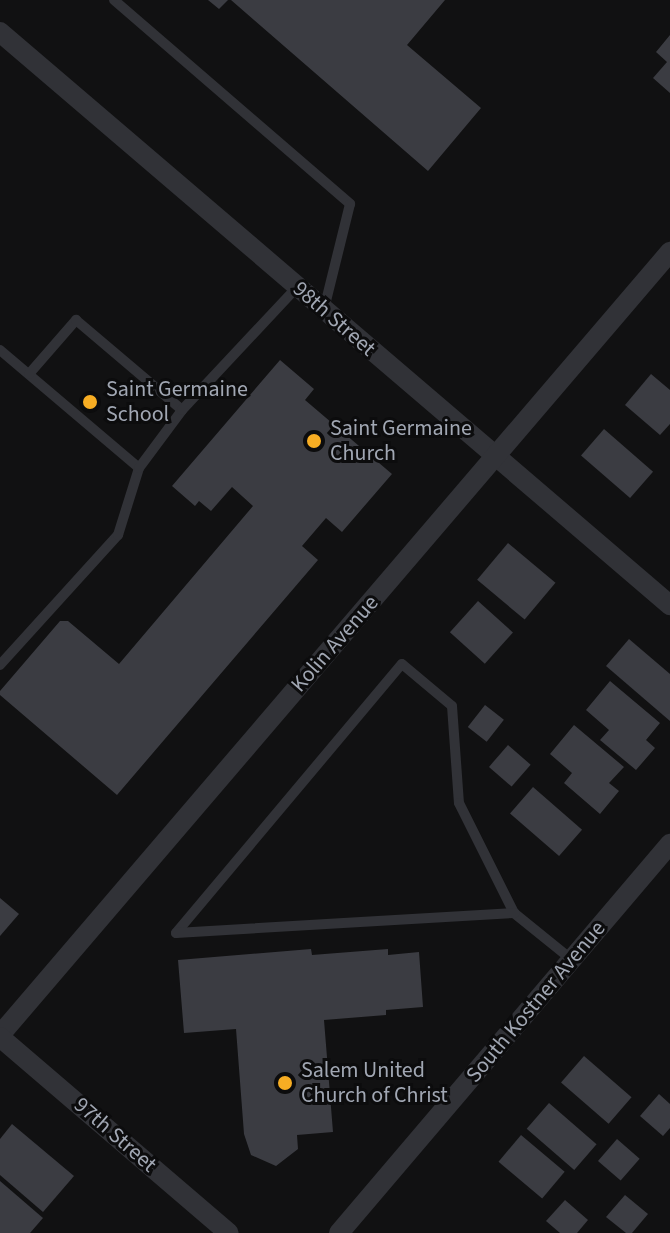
<!DOCTYPE html>
<style>
body{margin:0}
#map{position:relative;width:670px;height:1233px;overflow:hidden;background:#111112;font-family:"Source Sans 3",sans-serif}
div>[style]{position:absolute}
.building>*{inset:0;background:#3b3c42;transform-origin:0 0}
.lane>*{height:10px;margin:-5px;padding:0 5px;transform-origin:5px;border-radius:5px;background:#313237}
.street>*{height:20px;margin:-10px;padding:0 10px;transform-origin:10px;border-radius:10px;background:#313237}
.dots>*{width:22px;height:22px;translate:-50% -50%;box-sizing:border-box;border:4px solid #0c0c0d;border-radius:50%}
span{translate:-50% -50%;white-space:nowrap;text-align:center;line-height:1.15;-webkit-text-stroke:6px #0c0c0d;paint-order:stroke}
.street-label{font-size:22px;color:#a1a7b3}
.poi-label{font-size:22px;color:#a1a7b3}
.left{translate:0 -50%;text-align:left}
</style>
<div id="map">
<div class="building">
<i style="clip-path:polygon(208px 0,228px 0,219px 9px)"></i>
<i style="clip-path:polygon(231px 0,445px 0,407px 45px,481px 108px,428px 171px)"></i>
<i style="clip-path:polygon(670px 35px,670px 93px,653px 78px,667px 62px,656px 52px)"></i>
<i style="clip-path:polygon(280px 360px,314px 389px,305px 400px,392px 474px,342px 532px,326px 518px,302px 546px,318px 560px,117px 795px,0 695px,0 691px,60px 621px,68px 621px,119px 664px,253px 506px,232px 487px,211px 511px,199px 501px,195px 506px,172px 486px)"></i>
<i style="clip-path:polygon(651px 374px,670px 390px,670px 424px,660px 435px,625px 405px)"></i>
<i style="left:604px;top:429px;width:65px;height:35px;rotate:41deg"></i>
<i style="left:508px;top:543px;width:62px;height:48px;rotate:40deg"></i>
<i style="left:478px;top:601px;width:47px;height:42px;rotate:42deg"></i>
<i style="clip-path:polygon(629px 639px,670px 674px,670px 721px,606px 666px)"></i>
<i style="clip-path:polygon(610px 681px,660px 723px,646px 740px,655px 748px,636px 770px,600px 740px,609px 730px,586px 710px)"></i>
<i style="left:485px;top:705px;width:24px;height:28px;rotate:38deg"></i>
<i style="clip-path:polygon(574px 725px,624px 767px,609px 783px,619px 791px,600px 814px,564px 783px,572px 773px,550px 754px)"></i>
<i style="left:508px;top:745px;width:30px;height:29px;rotate:41deg"></i>
<i style="left:533px;top:787px;width:65px;height:35px;rotate:41deg"></i>
<i style="clip-path:polygon(0 898px,19px 914px,0 936px)"></i>
<i style="clip-path:polygon(311px 949px,312px 955px,388px 949px,388px 955px,419px 952px,423px 1007px,386px 1010px,386px 1015px,324px 1020px,333px 1132px,297px 1135px,298px 1149px,276px 1166px,251px 1155px,244px 1134px,236px 1029px,184px 1033px,178px 960px)"></i>
<i style="left:584px;top:1056px;width:63px;height:35px;rotate:41deg"></i>
<i style="clip-path:polygon(659px 1094px,670px 1104px,670px 1128px,663px 1136px,640px 1116px)"></i>
<i style="left:549px;top:1103px;width:63px;height:34px;rotate:41deg"></i>
<i style="clip-path:polygon(12px 1124px,74px 1176px,43px 1212px,0 1175px,0 1139px)"></i>
<i style="left:521px;top:1135px;width:57px;height:35px;rotate:40deg"></i>
<i style="left:617px;top:1139px;width:30px;height:29px;rotate:41deg"></i>
<i style="clip-path:polygon(0 1181px,43px 1218px,30px 1233px,0 1233px)"></i>
<i style="clip-path:polygon(625px 1195px,648px 1214px,632px 1233px,626px 1233px,606px 1217px)"></i>
<i style="clip-path:polygon(565px 1200px,588px 1220px,577px 1233px,560px 1233px,546px 1221px)"></i>
</div>
<div class="lane">
<i style="left:114px;top:0;width:312px;rotate:40.8deg"></i>
<i style="left:350px;top:204px;width:108px;rotate:103.9deg"></i>
<i style="left:0;top:350px;width:182px;rotate:40.3deg"></i>
<i style="left:29px;top:374px;width:72px;rotate:-49deg"></i>
<i style="left:76px;top:320px;width:139px;rotate:40.3deg"></i>
<i style="left:0;top:665px;width:176px;rotate:-47.8deg"></i>
<i style="left:118px;top:535px;width:70px;rotate:-72.6deg"></i>
<i style="left:139px;top:468px;width:72px;rotate:-53.4deg"></i>
<i style="left:182px;top:410px;width:168px;rotate:-46.9deg"></i>
<i style="left:176px;top:933px;width:351px;rotate:-50deg"></i>
<i style="left:402px;top:664px;width:65px;rotate:40deg"></i>
<i style="left:452px;top:706px;width:97px;rotate:85.9deg"></i>
<i style="left:459px;top:803px;width:123px;rotate:63.4deg"></i>
<i style="left:514px;top:913px;width:75px;rotate:39deg"></i>
<i style="left:176px;top:933px;width:339px;rotate:-3.4deg"></i>
</div>
<div class="street">
<i style="left:0;top:32px;width:882px;rotate:40.54deg"></i>
<i style="left:0;top:1035px;width:1031px;rotate:-49.45deg"></i>
<i style="left:0;top:1037px;width:301px;rotate:40.6deg"></i>
<i style="left:339px;top:1233px;width:511px;rotate:-49.61deg"></i>
</div>
<div class="dots">
<i style="left:90px;top:402px;background:#f7ad23"></i>
<i style="left:314px;top:441px;background:#f7ad23"></i>
<i style="left:285px;top:1083px;background:#f7ad23"></i>
</div>
<div class="street-label">
<span style="left:334px;top:319px;rotate:41deg">98th Street</span>
<span style="left:335px;top:644px;rotate:-49deg">Kolin Avenue</span>
<span style="left:536px;top:1002px;rotate:-50deg">South Kostner Avenue</span>
<span style="left:115px;top:1135px;rotate:41deg">97th Street</span>
</div>
<div class="poi-label">
<span class="left" style="left:106px;top:402px">Saint Germaine<br>School</span>
<span class="left" style="left:330px;top:441px">Saint Germaine<br>Church</span>
<span class="left" style="left:301px;top:1083px">Salem United<br>Church of Christ</span>
</div>
</div>
